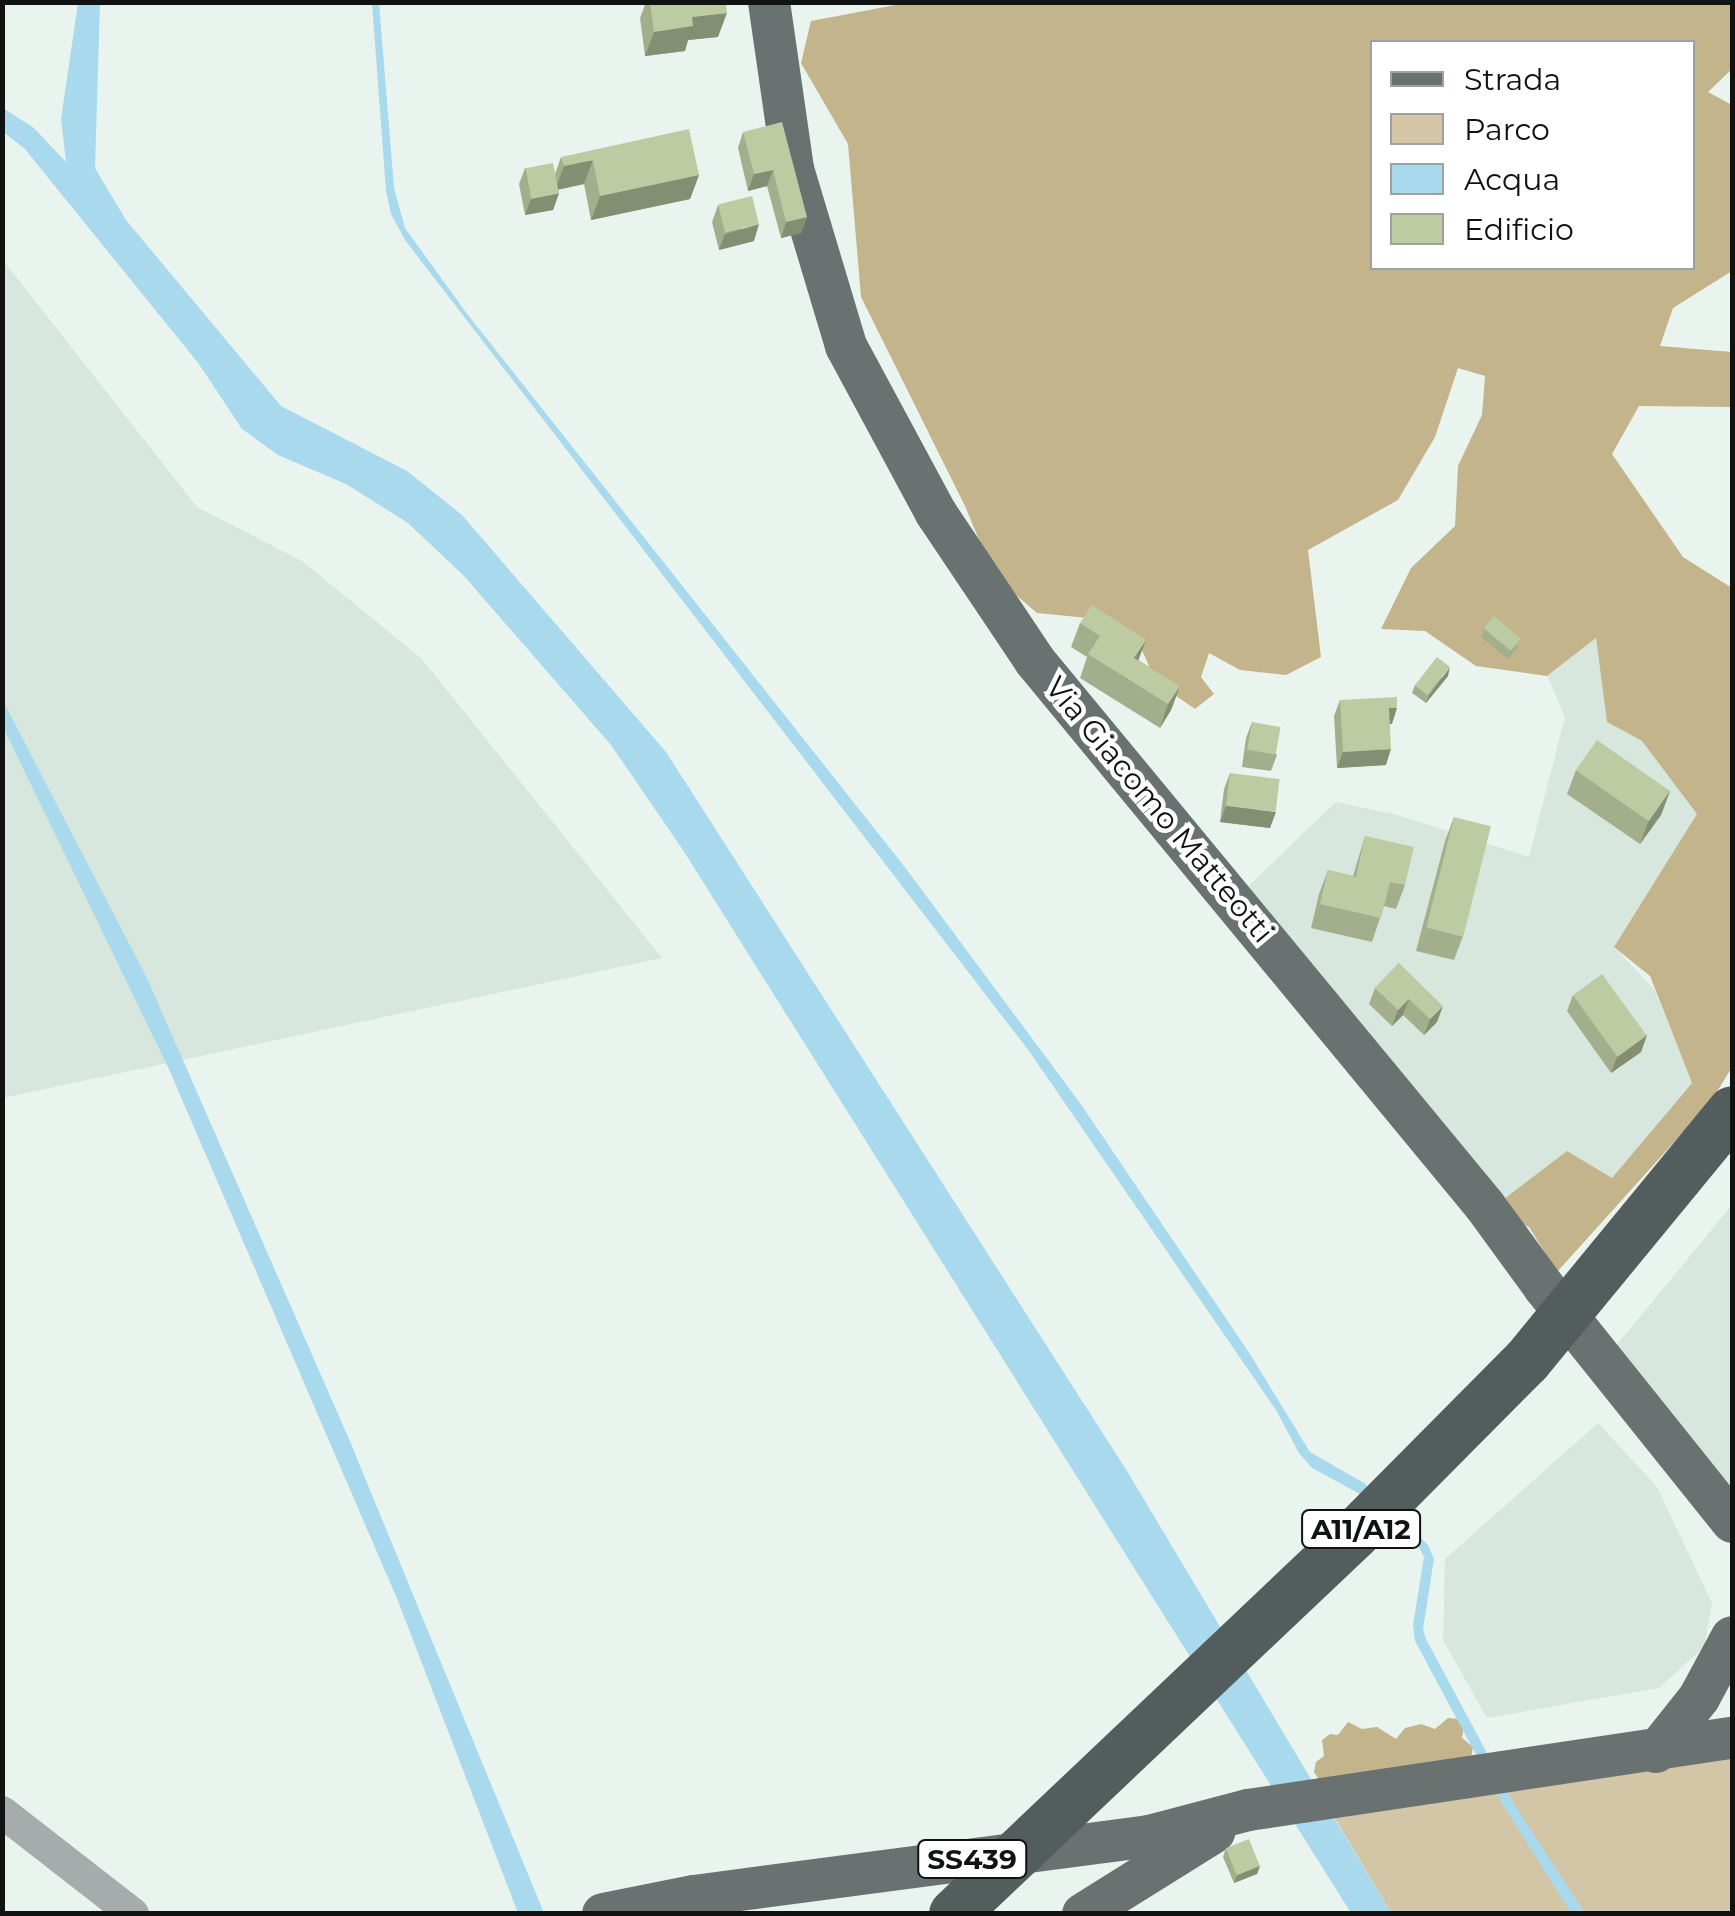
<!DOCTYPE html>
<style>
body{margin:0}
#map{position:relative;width:1735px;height:1916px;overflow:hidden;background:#eaf4ee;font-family:Montserrat,sans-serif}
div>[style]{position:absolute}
.built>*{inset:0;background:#d7e7dd}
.green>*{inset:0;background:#d3c6a6}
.forest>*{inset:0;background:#c4b48c}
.water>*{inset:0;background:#a9d9ed}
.minor>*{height:32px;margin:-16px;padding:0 16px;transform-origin:16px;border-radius:16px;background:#a6abab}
.major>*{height:42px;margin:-21px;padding:0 21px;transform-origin:21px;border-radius:21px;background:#697271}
.highway-bridge>*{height:50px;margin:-25px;padding:0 25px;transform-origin:25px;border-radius:25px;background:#535d5d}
.wall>*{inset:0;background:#a3af8c}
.shaded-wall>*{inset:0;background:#848e72}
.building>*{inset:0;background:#bdcba3;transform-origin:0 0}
span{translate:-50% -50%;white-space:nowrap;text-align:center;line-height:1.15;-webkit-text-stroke:9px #fff;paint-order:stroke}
.shield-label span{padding:2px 8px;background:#fff;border:2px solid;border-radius:8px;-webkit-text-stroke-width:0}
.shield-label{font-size:28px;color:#101311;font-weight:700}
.street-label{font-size:30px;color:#101311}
.frame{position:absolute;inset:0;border:5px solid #101311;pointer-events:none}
.legend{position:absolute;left:1370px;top:40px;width:325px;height:230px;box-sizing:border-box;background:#fff;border:2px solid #9fa1a0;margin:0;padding:12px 18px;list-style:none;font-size:30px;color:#101311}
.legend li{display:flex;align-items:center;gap:20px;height:50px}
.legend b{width:50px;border:2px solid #9fa1a0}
</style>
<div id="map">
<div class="built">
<i style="clip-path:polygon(2px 259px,197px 507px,302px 561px,421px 658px,662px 958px,3px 1098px)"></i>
<i style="clip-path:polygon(1596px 638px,1607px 722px,1642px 741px,1698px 814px,1614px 947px,1654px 989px,1692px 1082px,1612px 1179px,1567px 1152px,1491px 1209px,1240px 894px,1336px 802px,1398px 815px,1529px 857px,1565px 717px,1547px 676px)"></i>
<i style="clip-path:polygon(1732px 1205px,1732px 1487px,1615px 1347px)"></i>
<i style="clip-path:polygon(1598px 1423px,1657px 1487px,1712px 1603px,1704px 1647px,1659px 1688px,1487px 1718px,1443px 1640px,1445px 1559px)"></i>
</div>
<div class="green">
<i style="clip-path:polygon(1732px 1739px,1732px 1913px,1391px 1913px,1323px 1798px)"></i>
</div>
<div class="forest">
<i style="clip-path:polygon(evenodd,906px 3px,1732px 3px,1732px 69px,1708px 92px,1732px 105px,1732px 271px,1673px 308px,1660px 346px,1732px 352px,1732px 407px,1639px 406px,1612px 454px,1683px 557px,1732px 588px,1732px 1067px,1712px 1100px,1557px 1272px,1529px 1227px,1491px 1209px,1567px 1151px,1612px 1178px,1692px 1083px,1650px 976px,1614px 947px,1697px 814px,1642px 741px,1607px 722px,1596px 638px,1547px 676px,1476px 666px,1425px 631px,1381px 629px,1411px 568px,1455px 526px,1458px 466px,1482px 415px,1485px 376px,1458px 368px,1435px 437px,1398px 500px,1308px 550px,1321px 657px,1286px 675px,1240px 670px,1209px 653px,1201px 677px,1214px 694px,1195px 709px,1156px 682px,1134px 632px,1098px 619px,1037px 613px,994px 576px,965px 506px,861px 297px,848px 144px,801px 63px,811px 21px,906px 3px,1372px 42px,1692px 42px,1692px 268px,1372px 268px,1372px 42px)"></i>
<i style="clip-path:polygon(1448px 1718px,1458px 1719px,1464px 1727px,1462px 1738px,1473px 1747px,1471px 1758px,1320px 1781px,1314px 1772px,1316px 1762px,1324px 1756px,1322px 1740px,1330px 1734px,1338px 1735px,1348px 1722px,1362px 1729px,1377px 1727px,1396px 1739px,1405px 1728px,1421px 1724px,1435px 1729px)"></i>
</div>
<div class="water">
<i style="clip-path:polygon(78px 3px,100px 3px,95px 168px,126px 220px,281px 406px,407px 471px,462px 515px,666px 752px,1127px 1471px,1391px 1913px,1351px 1913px,683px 850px,611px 745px,464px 576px,408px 523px,346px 484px,278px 455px,242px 429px,199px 364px,24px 148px,3px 132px,3px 108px,34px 128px,66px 162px,61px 119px)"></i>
<i style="clip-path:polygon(372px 3px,379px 3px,394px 188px,405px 228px,468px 315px,904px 866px,1080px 1103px,1250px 1354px,1310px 1452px,1364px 1483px,1428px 1545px,1434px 1559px,1423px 1629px,1426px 1639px,1517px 1809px,1585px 1913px,1571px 1913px,1503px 1805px,1415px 1641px,1413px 1625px,1424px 1557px,1417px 1543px,1371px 1500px,1312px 1468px,1299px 1453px,1276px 1410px,1029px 1051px,405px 240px,391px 214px,386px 191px)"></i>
<i style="clip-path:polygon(2px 699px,147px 978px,349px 1439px,544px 1913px,518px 1913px,398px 1601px,168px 1067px,3px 727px)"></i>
</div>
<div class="minor">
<i style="left:2px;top:1812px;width:166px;rotate:37.9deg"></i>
</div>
<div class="major">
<i style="left:769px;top:2px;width:169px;rotate:81.8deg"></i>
<i style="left:793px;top:169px;width:185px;rotate:73.3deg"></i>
<i style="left:846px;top:346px;width:190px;rotate:61.7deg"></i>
<i style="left:936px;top:513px;width:178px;rotate:56.2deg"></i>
<i style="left:1035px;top:661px;width:707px;rotate:50.45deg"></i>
<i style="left:1485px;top:1206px;width:100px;rotate:53.9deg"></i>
<i style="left:1544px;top:1287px;width:301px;rotate:51.3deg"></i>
<i style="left:1656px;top:1752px;width:69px;rotate:-51.5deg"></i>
<i style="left:1699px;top:1698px;width:69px;rotate:-61.6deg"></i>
<i style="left:603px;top:1914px;width:93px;rotate:-11.2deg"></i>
<i style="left:694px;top:1896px;width:459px;rotate:-7.5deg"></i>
<i style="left:1149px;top:1836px;width:102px;rotate:-14.7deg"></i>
<i style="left:1248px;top:1810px;width:489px;rotate:-8.5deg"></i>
<i style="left:1083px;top:1914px;width:155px;rotate:-32deg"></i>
</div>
<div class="highway-bridge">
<i style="left:954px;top:1914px;width:552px;rotate:-43.46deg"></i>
<i style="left:1355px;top:1534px;width:244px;rotate:-45.2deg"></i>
<i style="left:1527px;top:1361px;width:323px;rotate:-50.6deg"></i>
</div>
<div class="wall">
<i style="clip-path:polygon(646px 2px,726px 2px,718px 37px,688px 40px,685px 51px,645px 56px,640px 18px)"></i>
<i style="clip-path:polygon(743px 132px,807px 217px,801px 233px,781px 238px,767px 186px,748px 191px,738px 148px)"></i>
<i style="clip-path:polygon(561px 157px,699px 175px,690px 199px,591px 220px,584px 184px,558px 190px,559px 193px,553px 210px,525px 215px,519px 184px,525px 168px,555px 174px)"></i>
<i style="clip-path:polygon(718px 205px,754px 241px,719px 250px,712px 222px)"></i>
<i style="clip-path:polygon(1080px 623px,1146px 640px,1138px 660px,1180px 686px,1171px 710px,1160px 728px,1080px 678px,1087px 657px,1071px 647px)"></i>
<i style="clip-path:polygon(1484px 629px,1518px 647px,1508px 659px,1481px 637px)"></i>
<i style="clip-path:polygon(1448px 676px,1426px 703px,1412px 693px,1415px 685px)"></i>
<i style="clip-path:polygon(1340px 700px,1392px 724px,1390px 724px,1386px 765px,1337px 768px,1334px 716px)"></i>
<i style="clip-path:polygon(1252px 722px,1277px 755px,1271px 771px,1242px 767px,1246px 738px)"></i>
<i style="clip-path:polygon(1576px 770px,1670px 791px,1661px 815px,1640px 844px,1567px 794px)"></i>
<i style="clip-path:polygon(1230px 773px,1270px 828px,1220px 822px,1224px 789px)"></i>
<i style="clip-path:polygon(1454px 817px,1463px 936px,1454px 960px,1416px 951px,1445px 841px)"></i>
<i style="clip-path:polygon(1365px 836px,1405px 885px,1396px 909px,1384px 906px,1372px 942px,1311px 928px,1319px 894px,1328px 870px,1353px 876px)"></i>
<i style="clip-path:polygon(1399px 963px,1437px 1022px,1424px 1035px,1403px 1015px,1392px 1026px,1369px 1004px,1375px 988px)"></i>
<i style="clip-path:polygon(1573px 995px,1647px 1035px,1641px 1052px,1611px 1073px,1567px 1011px)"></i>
<i style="clip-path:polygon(1226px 1848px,1260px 1866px,1257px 1874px,1234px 1883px,1223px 1857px)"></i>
</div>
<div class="shaded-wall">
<i style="clip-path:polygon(727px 13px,718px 37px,688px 40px,685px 51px,645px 56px,654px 32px,692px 17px)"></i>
<i style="clip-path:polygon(593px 160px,584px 184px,555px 190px,564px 166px)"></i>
<i style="clip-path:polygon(773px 170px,767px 186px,748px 191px,754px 174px)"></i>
<i style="clip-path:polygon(699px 175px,690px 199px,591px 220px,600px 196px)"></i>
<i style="clip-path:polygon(559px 193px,553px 210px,525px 215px,531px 199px)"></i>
<i style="clip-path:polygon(807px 217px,801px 233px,781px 238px,786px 222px)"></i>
<i style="clip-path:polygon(759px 224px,754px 241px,719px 250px,725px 234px)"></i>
<i style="clip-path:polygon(1146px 640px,1137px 664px,1126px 682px,1134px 658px)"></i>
<i style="clip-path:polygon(1450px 667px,1448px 676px,1426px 703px,1429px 695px)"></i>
<i style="clip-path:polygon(1180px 686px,1171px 710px,1160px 728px,1168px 704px)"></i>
<i style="clip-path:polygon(1389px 708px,1397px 708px,1392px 724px,1383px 724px)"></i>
<i style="clip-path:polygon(1391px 749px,1386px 765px,1337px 768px,1343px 752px)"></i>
<i style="clip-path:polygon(1670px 791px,1661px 815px,1640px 844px,1649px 820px)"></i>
<i style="clip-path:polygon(1226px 806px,1276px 812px,1270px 828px,1220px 822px)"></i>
<i style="clip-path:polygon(1409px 999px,1403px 1015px,1392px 1026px,1398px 1010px)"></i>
<i style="clip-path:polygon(1443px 1006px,1437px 1022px,1424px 1035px,1430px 1019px)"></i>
<i style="clip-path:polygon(1647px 1035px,1641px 1052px,1611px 1073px,1617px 1057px)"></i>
<i style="clip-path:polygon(1260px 1866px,1257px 1874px,1234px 1883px,1237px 1875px)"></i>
</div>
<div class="building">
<i style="clip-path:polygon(650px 2px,726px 2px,727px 13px,692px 17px,693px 26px,654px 32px)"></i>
<i style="clip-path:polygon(782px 122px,807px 217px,786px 222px,773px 170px,754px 174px,743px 132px)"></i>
<i style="clip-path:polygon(689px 129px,699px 175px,600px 196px,593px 160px,564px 166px,561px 157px)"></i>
<i style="left:553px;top:163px;width:31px;height:28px;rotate:79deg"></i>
<i style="left:752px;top:196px;width:29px;height:35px;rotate:76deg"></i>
<i style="clip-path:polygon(1092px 605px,1146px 640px,1134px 658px,1180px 686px,1168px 704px,1088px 654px,1100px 636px,1080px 623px)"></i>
<i style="left:1494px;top:616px;width:35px;height:16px;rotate:40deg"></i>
<i style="left:1437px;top:657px;width:16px;height:36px;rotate:38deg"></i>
<i style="clip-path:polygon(1397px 697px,1397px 708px,1389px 708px,1391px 749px,1343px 752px,1340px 700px)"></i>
<i style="left:1252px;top:722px;width:29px;height:28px;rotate:10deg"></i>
<i style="left:1597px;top:740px;width:89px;height:37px;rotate:35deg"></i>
<i style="left:1230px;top:773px;width:50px;height:33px;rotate:7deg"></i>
<i style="left:1454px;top:817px;width:38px;height:114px;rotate:14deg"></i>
<i style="clip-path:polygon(1365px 836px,1414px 847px,1405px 885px,1390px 882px,1381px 918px,1320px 904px,1328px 870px,1356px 877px)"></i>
<i style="clip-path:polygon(1399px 963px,1443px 1006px,1430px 1019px,1409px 999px,1398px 1010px,1375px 988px)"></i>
<i style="left:1602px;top:974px;width:76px;height:36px;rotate:54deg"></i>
<i style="left:1249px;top:1839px;width:29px;height:25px;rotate:68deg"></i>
</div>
<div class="shield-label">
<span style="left:1361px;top:1529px">A11/A12</span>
<span style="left:972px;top:1859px">SS439</span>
</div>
<div class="street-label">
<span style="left:1159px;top:810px;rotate:50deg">Via Giacomo Matteotti</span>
</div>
<div class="frame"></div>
<ul class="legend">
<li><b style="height:12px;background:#697271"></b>Strada</li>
<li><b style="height:28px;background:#d3c6a6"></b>Parco</li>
<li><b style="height:28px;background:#a9d9ed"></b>Acqua</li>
<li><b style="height:28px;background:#bdcba3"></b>Edificio</li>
</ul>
</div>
